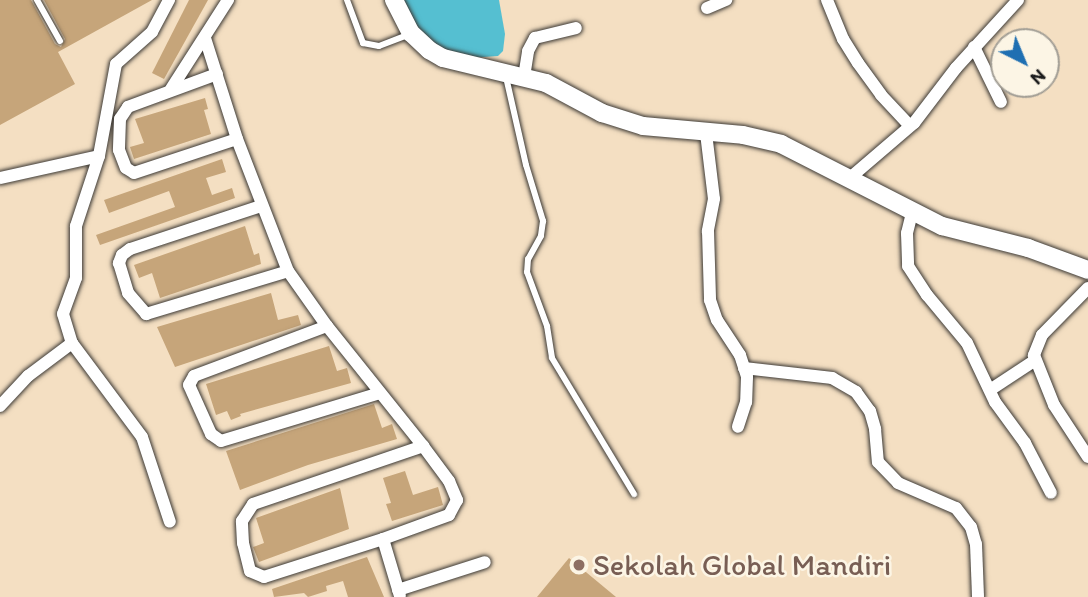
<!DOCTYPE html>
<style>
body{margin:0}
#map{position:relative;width:1088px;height:597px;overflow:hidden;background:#f4dfc2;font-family:Itim,sans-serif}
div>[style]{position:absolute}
.water>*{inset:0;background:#55bfd1}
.building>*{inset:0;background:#c6a57a}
.roads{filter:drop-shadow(0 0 2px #3c3935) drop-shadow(0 0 2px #3c3935)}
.lane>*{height:6px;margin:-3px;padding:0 3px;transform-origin:3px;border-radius:3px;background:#fff}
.street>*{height:12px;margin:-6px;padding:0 6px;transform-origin:6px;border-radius:6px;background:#fff}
.secondary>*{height:18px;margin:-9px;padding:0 9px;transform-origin:9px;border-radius:9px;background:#fff}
.dots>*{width:19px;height:19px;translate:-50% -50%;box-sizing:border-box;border:4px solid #fcf5e5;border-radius:50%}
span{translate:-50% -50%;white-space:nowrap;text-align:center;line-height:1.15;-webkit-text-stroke:5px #fcf5e5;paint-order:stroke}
.education-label{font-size:30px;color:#785e54}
.left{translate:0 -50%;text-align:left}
.north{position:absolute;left:990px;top:28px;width:70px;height:70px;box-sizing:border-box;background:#fcf5e5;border:2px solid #a29e95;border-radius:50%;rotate:137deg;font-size:19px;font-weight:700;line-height:28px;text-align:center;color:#1c1c1c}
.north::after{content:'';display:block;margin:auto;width:24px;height:32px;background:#1f6fb2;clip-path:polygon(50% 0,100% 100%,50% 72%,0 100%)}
</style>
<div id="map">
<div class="water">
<i style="clip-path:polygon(403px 0,499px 0,505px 34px,503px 51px,498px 56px,470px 58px,438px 48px,416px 27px)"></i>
</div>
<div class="building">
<i style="clip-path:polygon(0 0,31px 0,55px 44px,61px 47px,65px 39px,44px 0,152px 0,58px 52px,75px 84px,0 125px)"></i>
<i style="clip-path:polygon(189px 0,208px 0,164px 79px,152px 73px)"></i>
<i style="clip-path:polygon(205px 98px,208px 109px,204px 110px,211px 134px,134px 159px,130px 147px,144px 143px,135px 119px)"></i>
<i style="clip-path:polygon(222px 159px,226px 172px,206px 178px,212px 195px,232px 188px,235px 198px,100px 245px,96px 235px,175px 207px,169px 191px,109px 213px,104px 200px)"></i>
<i style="clip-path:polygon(245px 226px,254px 255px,259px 253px,261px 264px,160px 298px,152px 273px,139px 278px,134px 265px)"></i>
<i style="clip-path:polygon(271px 293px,278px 320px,298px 315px,301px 325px,175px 367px,157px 327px)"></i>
<i style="clip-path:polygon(329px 346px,337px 371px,347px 368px,351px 383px,240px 414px,241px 416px,231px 420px,227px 411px,216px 415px,206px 384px)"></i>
<i style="clip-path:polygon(374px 404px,382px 428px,392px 424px,397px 439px,308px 465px,240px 490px,226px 451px)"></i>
<i style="clip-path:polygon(405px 471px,413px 495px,438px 487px,443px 505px,392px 521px,386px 504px,391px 503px,383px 478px)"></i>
<i style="clip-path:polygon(340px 488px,349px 529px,259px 562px,253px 547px,264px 543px,256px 518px)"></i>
<i style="clip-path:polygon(367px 557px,384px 597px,348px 597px,343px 581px,326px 586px,327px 591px,308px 597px,304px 593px,274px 597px,272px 589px)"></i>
<i style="clip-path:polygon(569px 558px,616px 597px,537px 597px)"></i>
</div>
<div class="roads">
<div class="lane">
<i style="left:37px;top:0;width:47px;rotate:60.7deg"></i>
<i style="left:347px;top:0;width:46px;rotate:69.6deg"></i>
<i style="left:363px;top:43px;width:16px;rotate:11deg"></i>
<i style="left:379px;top:46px;width:33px;rotate:-21deg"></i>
<i style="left:506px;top:77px;width:90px;rotate:77.2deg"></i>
<i style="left:526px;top:165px;width:59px;rotate:73.1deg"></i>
<i style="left:543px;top:221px;width:15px;rotate:98deg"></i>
<i style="left:541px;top:236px;width:26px;rotate:119deg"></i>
<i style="left:528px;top:259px;width:13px;rotate:94deg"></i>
<i style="left:527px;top:272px;width:58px;rotate:69.7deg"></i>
<i style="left:547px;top:326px;width:32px;rotate:81deg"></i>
<i style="left:552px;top:358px;width:159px;rotate:58.9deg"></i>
</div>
<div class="street">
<i style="left:169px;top:0;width:36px;rotate:118deg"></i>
<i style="left:152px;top:32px;width:48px;rotate:138.4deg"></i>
<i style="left:116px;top:64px;width:94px;rotate:100.5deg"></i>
<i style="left:99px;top:156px;width:74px;rotate:108.2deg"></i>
<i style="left:76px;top:226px;width:52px;rotate:90deg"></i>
<i style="left:76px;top:278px;width:38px;rotate:110deg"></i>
<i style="left:63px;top:314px;width:30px;rotate:73deg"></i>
<i style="left:72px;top:343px;width:117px;rotate:53.3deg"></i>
<i style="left:142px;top:437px;width:89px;rotate:71.8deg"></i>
<i style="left:827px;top:0;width:42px;rotate:67.7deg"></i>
<i style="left:843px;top:39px;width:28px;rotate:58deg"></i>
<i style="left:858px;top:63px;width:39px;rotate:54deg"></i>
<i style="left:881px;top:95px;width:42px;rotate:46.9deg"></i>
<i style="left:707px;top:8px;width:21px;rotate:-23deg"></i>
<i style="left:205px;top:38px;width:106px;rotate:72.4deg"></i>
<i style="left:237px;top:139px;width:142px;rotate:68.9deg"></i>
<i style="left:288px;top:271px;width:67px;rotate:54.7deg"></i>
<i style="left:327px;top:326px;width:154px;rotate:51.3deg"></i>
<i style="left:423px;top:446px;width:44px;rotate:53.4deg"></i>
<i style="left:449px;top:481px;width:21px;rotate:67deg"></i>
<i style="left:457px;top:500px;width:17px;rotate:118deg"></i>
<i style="left:449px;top:515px;width:70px;rotate:160deg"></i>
<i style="left:383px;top:539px;width:125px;rotate:162.3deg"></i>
<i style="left:264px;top:577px;width:15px;rotate:-157deg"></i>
<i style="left:250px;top:571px;width:29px;rotate:-104deg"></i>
<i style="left:243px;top:543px;width:22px;rotate:-93deg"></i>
<i style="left:242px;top:521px;width:20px;rotate:-57deg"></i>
<i style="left:253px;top:504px;width:180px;rotate:-18.8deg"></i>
<i style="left:974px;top:47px;width:61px;rotate:63.9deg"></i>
<i style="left:217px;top:74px;width:95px;rotate:159.7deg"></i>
<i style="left:128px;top:107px;width:14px;rotate:124deg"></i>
<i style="left:120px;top:119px;width:31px;rotate:92deg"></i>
<i style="left:119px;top:150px;width:19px;rotate:69deg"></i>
<i style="left:126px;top:168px;width:9px;rotate:32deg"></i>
<i style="left:134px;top:173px;width:108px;rotate:-18.3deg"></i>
<i style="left:524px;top:77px;width:26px;rotate:-81deg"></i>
<i style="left:528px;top:51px;width:15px;rotate:-62deg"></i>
<i style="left:535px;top:38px;width:42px;rotate:-13.7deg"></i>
<i style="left:171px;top:89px;width:106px;rotate:-57.4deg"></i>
<i style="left:706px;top:133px;width:66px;rotate:83.1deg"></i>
<i style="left:714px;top:199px;width:33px;rotate:101deg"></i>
<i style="left:708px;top:231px;width:69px;rotate:88.3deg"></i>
<i style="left:710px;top:300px;width:21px;rotate:71deg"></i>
<i style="left:717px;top:320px;width:42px;rotate:56.7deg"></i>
<i style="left:740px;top:355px;width:23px;rotate:72deg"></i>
<i style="left:747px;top:377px;width:25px;rotate:92deg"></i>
<i style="left:746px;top:402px;width:26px;rotate:108deg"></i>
<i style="left:851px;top:177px;width:83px;rotate:-40.6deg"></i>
<i style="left:914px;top:123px;width:69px;rotate:-52.6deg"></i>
<i style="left:956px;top:68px;width:92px;rotate:-47.6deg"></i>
<i style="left:0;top:178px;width:101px;rotate:-12.5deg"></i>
<i style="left:261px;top:206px;width:138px;rotate:161.8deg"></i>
<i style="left:130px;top:249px;width:10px;rotate:143deg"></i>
<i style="left:122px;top:255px;width:9px;rotate:111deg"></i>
<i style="left:119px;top:263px;width:31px;rotate:73deg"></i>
<i style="left:128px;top:293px;width:28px;rotate:49deg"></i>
<i style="left:146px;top:314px;width:148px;rotate:-16.8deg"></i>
<i style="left:912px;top:213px;width:21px;rotate:104deg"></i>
<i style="left:907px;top:233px;width:33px;rotate:88deg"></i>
<i style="left:908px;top:266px;width:35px;rotate:57deg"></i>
<i style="left:927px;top:295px;width:62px;rotate:50.2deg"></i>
<i style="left:967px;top:343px;width:65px;rotate:64.6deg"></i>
<i style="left:995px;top:402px;width:51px;rotate:53.8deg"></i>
<i style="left:1025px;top:443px;width:56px;rotate:62.5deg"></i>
<i style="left:1088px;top:288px;width:66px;rotate:134.4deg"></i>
<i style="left:1042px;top:335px;width:22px;rotate:112deg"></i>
<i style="left:1034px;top:355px;width:54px;rotate:68.2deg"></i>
<i style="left:1054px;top:405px;width:62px;rotate:56.8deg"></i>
<i style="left:327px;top:326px;width:142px;rotate:159.4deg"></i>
<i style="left:194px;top:376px;width:10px;rotate:119deg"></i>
<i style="left:189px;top:385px;width:54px;rotate:65.8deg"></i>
<i style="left:211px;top:434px;width:12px;rotate:35deg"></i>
<i style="left:221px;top:441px;width:166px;rotate:-16.8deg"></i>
<i style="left:744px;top:368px;width:89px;rotate:6.5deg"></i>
<i style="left:832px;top:378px;width:28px;rotate:30deg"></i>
<i style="left:856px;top:392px;width:24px;rotate:54deg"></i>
<i style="left:870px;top:411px;width:19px;rotate:74deg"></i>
<i style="left:875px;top:429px;width:33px;rotate:85deg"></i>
<i style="left:878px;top:462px;width:29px;rotate:46deg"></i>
<i style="left:898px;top:483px;width:63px;rotate:23.3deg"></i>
<i style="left:956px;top:508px;width:24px;rotate:52deg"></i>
<i style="left:971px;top:527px;width:18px;rotate:74deg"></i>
<i style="left:976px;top:544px;width:53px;rotate:87.8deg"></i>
<i style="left:990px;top:390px;width:53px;rotate:-33.4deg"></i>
<i style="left:0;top:406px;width:41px;rotate:-47deg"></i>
<i style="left:28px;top:376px;width:55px;rotate:-36.9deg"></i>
<i style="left:383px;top:539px;width:59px;rotate:73.4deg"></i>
<i style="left:398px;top:590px;width:91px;rotate:-17.8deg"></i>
</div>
<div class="secondary">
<i style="left:394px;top:0;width:37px;rotate:63deg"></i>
<i style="left:411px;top:33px;width:25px;rotate:43deg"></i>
<i style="left:429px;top:50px;width:16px;rotate:30deg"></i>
<i style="left:443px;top:58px;width:106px;rotate:13.6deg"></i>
<i style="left:546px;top:83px;width:64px;rotate:28.2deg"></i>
<i style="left:602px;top:113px;width:43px;rotate:17.6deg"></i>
<i style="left:643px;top:126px;width:100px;rotate:5.1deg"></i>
<i style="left:743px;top:135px;width:39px;rotate:13deg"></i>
<i style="left:781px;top:144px;width:181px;rotate:27deg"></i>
<i style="left:942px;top:226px;width:89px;rotate:14.3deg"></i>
<i style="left:1028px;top:248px;width:64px;rotate:20.1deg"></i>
</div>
</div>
<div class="dots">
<i style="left:579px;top:565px;background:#8d6e63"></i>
</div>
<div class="education-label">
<span class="left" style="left:593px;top:565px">Sekolah Global Mandiri</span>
</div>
<div class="north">N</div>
</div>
